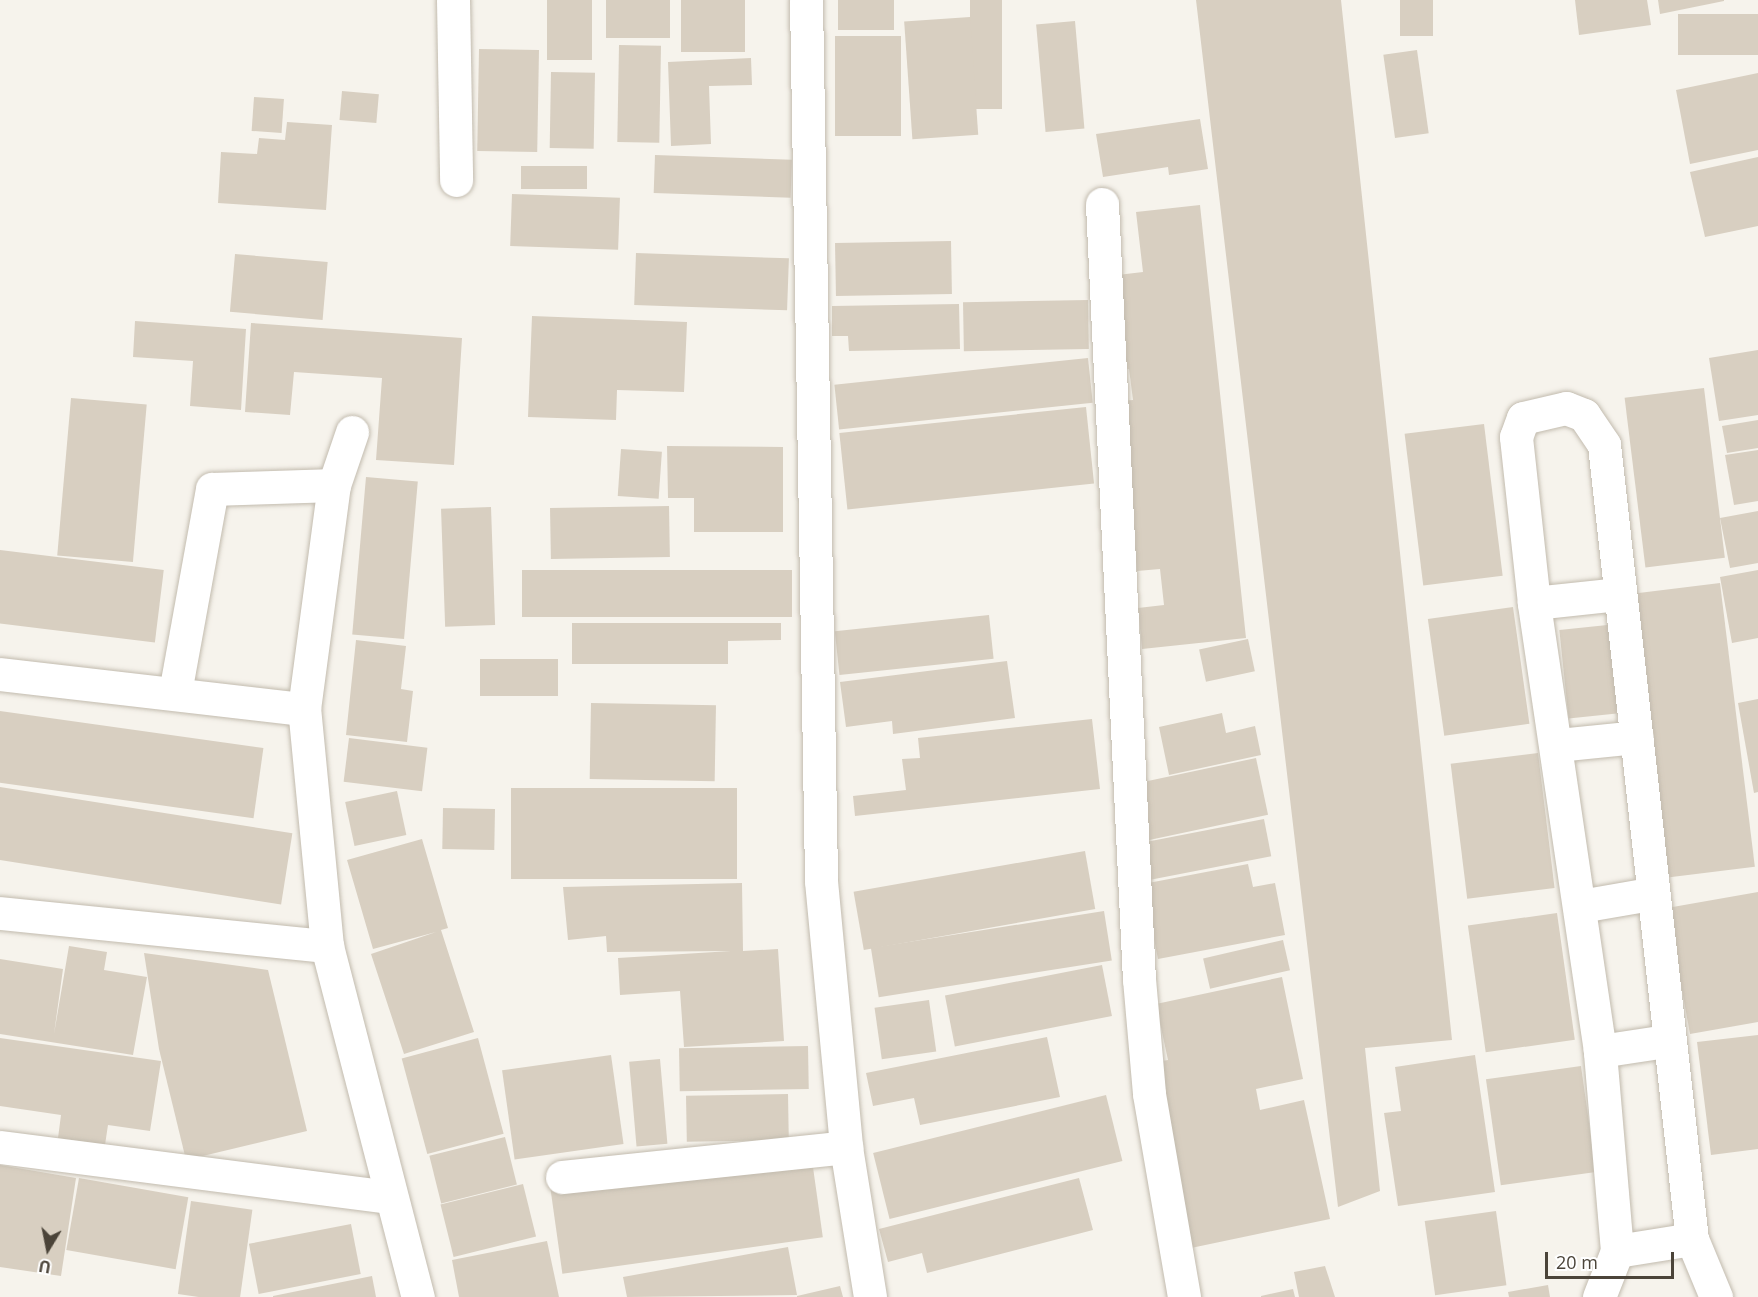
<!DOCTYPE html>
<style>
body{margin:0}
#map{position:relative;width:1758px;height:1297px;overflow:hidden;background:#f6f3ec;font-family:"Open Sans",sans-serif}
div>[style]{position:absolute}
.building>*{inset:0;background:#d8cfc1;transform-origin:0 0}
.roads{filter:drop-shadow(0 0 2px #c2bbae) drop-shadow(0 0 2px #c2bbae)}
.minor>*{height:33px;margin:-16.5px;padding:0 16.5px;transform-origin:16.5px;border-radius:16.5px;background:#fff}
span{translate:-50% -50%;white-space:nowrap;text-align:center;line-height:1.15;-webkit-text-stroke:5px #fff;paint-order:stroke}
.north{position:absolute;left:18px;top:1219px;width:60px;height:60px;-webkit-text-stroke:4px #fff;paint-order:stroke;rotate:190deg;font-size:16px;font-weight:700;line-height:24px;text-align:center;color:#4b4439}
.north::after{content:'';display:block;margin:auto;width:21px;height:27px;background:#4b4439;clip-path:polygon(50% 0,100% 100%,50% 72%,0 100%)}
.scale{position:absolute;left:1545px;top:1252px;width:129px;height:27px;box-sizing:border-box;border:3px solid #4b4439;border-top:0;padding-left:8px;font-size:18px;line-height:21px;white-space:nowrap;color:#4b4439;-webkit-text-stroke:4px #fff;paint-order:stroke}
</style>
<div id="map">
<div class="building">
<i style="left:547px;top:0;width:45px;height:60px"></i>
<i style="left:606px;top:0;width:64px;height:38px"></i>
<i style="left:681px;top:0;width:64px;height:52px"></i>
<i style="left:838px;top:0;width:56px;height:30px"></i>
<i style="left:970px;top:0;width:32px;height:109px"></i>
<i style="clip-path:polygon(1196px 0,1341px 0,1452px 1040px,1365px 1048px,1380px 1191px,1338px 1207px)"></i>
<i style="left:1400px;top:0;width:33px;height:36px"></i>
<i style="clip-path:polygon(1575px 0,1647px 0,1651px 25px,1579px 35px)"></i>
<i style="clip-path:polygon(1658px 0,1724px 0,1724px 1px,1660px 14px)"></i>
<i style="left:1758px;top:14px;width:41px;height:80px;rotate:90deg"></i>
<i style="left:970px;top:17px;width:118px;height:66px;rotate:86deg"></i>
<i style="left:1075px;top:21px;width:108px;height:39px;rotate:85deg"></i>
<i style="left:835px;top:36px;width:66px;height:100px"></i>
<i style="left:619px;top:45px;width:42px;height:97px;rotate:1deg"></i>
<i style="left:479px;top:49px;width:60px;height:102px;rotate:1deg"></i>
<i style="left:1417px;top:50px;width:84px;height:34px;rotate:82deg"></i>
<i style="clip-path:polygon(751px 58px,752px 85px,709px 86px,711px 144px,671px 146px,668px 62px)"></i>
<i style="left:551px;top:72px;width:44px;height:76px;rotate:1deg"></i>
<i style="clip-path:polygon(1758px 73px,1758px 150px,1690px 164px,1676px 90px)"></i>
<i style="left:342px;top:91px;width:37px;height:29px;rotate:5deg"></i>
<i style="left:254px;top:97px;width:30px;height:34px;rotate:4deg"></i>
<i style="clip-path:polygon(1200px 119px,1208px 169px,1169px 175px,1168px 167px,1103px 177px,1096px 134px)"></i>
<i style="clip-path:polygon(287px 122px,332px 125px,326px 210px,218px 203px,221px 152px,257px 154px,259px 138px,285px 140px)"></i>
<i style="left:655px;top:155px;width:137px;height:38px;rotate:2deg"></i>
<i style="clip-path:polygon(1758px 157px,1758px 226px,1705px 237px,1690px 172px)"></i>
<i style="left:521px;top:166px;width:66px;height:23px"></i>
<i style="left:512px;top:194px;width:108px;height:52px;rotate:2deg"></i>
<i style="clip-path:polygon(1200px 205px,1246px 638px,1142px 649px,1138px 608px,1164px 605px,1160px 569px,1137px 571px,1119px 401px,1133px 400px,1129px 369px,1120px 370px,1109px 276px,1143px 272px,1136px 212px)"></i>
<i style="left:951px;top:241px;width:53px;height:116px;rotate:89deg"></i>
<i style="left:636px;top:253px;width:153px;height:52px;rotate:2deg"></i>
<i style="left:235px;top:254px;width:93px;height:58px;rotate:5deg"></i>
<i style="left:1088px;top:300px;width:49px;height:125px;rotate:89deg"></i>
<i style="clip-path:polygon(959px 304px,960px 349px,849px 351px,848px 336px,832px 336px,832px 306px)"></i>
<i style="clip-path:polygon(532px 316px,687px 322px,684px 392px,617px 390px,616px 420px,528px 417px)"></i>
<i style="clip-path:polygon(135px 321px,246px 329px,241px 410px,190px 406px,193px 361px,133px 357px)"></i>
<i style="clip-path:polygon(251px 323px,462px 338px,454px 465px,376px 460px,382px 378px,294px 372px,290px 415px,245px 412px)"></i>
<i style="clip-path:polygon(1758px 350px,1758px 415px,1719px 421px,1709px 358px)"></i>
<i style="left:1088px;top:358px;width:45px;height:255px;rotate:84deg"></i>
<i style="left:1704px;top:388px;width:171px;height:80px;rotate:83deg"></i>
<i style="left:71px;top:398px;width:76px;height:158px;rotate:5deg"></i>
<i style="left:1086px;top:407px;width:77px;height:248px;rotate:84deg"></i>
<i style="clip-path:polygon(1758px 420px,1758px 448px,1727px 453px,1722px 426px)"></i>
<i style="left:1484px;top:424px;width:153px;height:80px;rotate:83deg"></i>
<i style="clip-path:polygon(667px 446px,783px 447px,783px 532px,694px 532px,694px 498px,668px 498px)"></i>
<i style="left:621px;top:449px;width:41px;height:47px;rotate:4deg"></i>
<i style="clip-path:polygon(1758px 450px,1758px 501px,1734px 505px,1725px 455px)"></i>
<i style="left:366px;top:477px;width:52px;height:158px;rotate:5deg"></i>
<i style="left:669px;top:506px;width:51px;height:119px;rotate:89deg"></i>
<i style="left:491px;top:507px;width:118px;height:50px;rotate:88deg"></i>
<i style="clip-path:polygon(1758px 511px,1758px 563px,1730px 568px,1720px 518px)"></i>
<i style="left:0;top:550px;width:165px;height:73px;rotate:7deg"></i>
<i style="left:792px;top:570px;width:47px;height:270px;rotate:90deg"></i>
<i style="clip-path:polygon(1758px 570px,1758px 638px,1732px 643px,1720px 577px)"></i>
<i style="left:1720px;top:583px;width:286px;height:90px;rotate:83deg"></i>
<i style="left:1513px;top:607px;width:118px;height:86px;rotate:82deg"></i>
<i style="left:989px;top:615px;width:44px;height:155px;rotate:84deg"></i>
<i style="clip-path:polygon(572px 623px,781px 623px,781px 640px,728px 641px,728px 664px,572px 664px)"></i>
<i style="left:1617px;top:624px;width:89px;height:58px;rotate:84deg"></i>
<i style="left:1248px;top:639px;width:33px;height:50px;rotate:78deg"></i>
<i style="clip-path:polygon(356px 640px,406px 646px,401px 689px,413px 691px,407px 742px,346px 735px)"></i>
<i style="left:558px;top:659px;width:37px;height:78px;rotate:90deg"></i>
<i style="clip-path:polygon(1007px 661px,1015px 718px,893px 734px,892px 721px,846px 727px,840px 682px)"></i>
<i style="clip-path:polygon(1758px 699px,1758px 792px,1754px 793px,1738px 703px)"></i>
<i style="left:591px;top:703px;width:125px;height:76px;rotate:1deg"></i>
<i style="left:0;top:711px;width:266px;height:71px;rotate:8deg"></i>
<i style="clip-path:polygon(1222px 713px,1226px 733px,1255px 726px,1261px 755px,1169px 775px,1159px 727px)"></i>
<i style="clip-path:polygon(1092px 719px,1100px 789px,855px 816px,853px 796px,906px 790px,902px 759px,920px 758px,918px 738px)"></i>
<i style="left:349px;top:738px;width:79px;height:44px;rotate:7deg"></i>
<i style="left:1538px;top:753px;width:136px;height:88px;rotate:83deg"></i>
<i style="left:1256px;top:758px;width:58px;height:125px;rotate:78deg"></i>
<i style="left:0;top:787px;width:296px;height:72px;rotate:9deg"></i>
<i style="left:511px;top:788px;width:226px;height:91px"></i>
<i style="left:397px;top:791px;width:45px;height:53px;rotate:78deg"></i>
<i style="left:443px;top:808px;width:52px;height:41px;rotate:1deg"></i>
<i style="left:1264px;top:819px;width:38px;height:123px;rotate:79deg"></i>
<i style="clip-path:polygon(422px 839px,448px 928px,441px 930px,474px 1032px,404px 1054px,371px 954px,436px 932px,373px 949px,347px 860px)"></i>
<i style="left:1085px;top:851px;width:59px;height:235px;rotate:80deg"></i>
<i style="clip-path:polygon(1248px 864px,1253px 887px,1275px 883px,1285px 935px,1158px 959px,1143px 884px)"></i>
<i style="clip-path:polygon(742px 883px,743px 951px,778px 949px,784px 1041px,684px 1047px,680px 991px,620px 995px,618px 958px,731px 951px,607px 952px,606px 936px,568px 940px,563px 887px)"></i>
<i style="clip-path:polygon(1758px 892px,1758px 1022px,1690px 1034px,1667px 908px)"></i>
<i style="left:1104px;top:911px;width:50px;height:236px;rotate:81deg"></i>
<i style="left:1557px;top:913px;width:128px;height:90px;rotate:82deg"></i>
<i style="left:1283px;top:940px;width:31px;height:82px;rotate:77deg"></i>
<i style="clip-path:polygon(69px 946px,107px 952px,104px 970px,147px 977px,133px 1055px,0 1034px,0 959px,63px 969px,54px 1034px)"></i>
<i style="clip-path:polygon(144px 953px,268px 970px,307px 1131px,186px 1160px,159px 1049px)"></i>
<i style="left:1102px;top:965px;width:52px;height:160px;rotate:79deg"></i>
<i style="clip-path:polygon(1282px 977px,1303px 1079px,1256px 1089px,1260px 1110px,1304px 1100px,1330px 1219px,1191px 1248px,1151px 1063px,1168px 1060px,1156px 1004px)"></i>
<i style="left:929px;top:1000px;width:52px;height:55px;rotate:82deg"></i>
<i style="clip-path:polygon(1758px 1035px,1758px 1149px,1711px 1155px,1697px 1042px)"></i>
<i style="clip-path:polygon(1047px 1037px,1060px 1097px,920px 1125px,914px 1098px,873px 1106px,866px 1073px)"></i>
<i style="clip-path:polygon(0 1038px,161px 1061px,150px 1131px,108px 1125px,105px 1145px,58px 1138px,61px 1115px,0 1106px)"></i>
<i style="left:478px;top:1038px;width:99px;height:79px;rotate:75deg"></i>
<i style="left:808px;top:1046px;width:43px;height:129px;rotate:89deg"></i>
<i style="left:611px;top:1055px;width:90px;height:110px;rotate:82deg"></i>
<i style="clip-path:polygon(1475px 1055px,1495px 1192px,1398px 1206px,1384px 1113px,1401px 1111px,1395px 1067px)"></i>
<i style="left:660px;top:1059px;width:85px;height:31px;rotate:85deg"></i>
<i style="left:1581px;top:1066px;width:107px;height:96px;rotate:82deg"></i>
<i style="left:788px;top:1094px;width:46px;height:102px;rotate:89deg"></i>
<i style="left:1106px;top:1095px;width:68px;height:240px;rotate:76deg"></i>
<i style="left:505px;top:1137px;width:49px;height:78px;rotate:76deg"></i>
<i style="left:811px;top:1153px;width:85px;height:263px;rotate:82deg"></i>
<i style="clip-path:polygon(0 1165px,76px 1178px,61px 1276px,0 1267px)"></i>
<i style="left:79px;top:1178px;width:111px;height:73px;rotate:10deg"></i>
<i style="clip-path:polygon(1079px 1178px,1093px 1230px,927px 1273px,922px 1253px,888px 1262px,879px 1229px)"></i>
<i style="left:523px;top:1184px;width:54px;height:85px;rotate:76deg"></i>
<i style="left:191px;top:1201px;width:62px;height:94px;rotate:8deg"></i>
<i style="left:1496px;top:1211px;width:75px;height:72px;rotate:82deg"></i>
<i style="left:351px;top:1224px;width:51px;height:104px;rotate:79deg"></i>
<i style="clip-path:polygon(547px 1241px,559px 1297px,459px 1297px,452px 1260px)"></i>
<i style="clip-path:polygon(788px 1247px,797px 1295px,627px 1297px,623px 1277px)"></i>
<i style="clip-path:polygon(1325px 1266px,1335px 1297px,1299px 1297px,1294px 1272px)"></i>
<i style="clip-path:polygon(372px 1276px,376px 1297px,273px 1297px,273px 1296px)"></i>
<i style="clip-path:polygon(1548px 1285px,1550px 1297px,1509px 1297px,1508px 1292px)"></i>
<i style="clip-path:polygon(840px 1286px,843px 1297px,797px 1297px,797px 1296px)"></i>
<i style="clip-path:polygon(1293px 1289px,1295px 1297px,1261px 1297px,1261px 1296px)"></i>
</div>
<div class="roads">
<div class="minor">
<i style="left:453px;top:0;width:180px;rotate:89deg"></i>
<i style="left:806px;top:0;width:881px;rotate:89.02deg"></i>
<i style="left:821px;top:881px;width:267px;rotate:84.6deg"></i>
<i style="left:846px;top:1147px;width:152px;rotate:80.9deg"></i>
<i style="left:1102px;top:204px;width:776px;rotate:87.27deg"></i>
<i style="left:1139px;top:979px;width:115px;rotate:85deg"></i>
<i style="left:1149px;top:1094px;width:206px;rotate:80.2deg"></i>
<i style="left:334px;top:485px;width:56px;rotate:-71.2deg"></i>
<i style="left:1534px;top:603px;width:84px;rotate:-6.1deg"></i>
<i style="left:0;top:674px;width:306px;rotate:6.6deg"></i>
<i style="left:1558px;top:745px;width:79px;rotate:-5.8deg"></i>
<i style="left:1581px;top:906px;width:70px;rotate:-9.9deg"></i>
<i style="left:0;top:913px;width:329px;rotate:5.8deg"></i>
<i style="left:327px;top:946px;width:238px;rotate:-95.5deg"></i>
<i style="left:304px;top:709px;width:226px;rotate:-82.4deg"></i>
<i style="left:334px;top:485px;width:122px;rotate:178.1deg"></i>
<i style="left:212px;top:489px;width:206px;rotate:100.3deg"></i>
<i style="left:327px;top:946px;width:363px;rotate:75.5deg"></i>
<i style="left:1600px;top:1051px;width:67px;rotate:-8.6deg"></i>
<i style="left:0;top:1147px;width:393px;rotate:7.3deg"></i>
<i style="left:562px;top:1177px;width:286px;rotate:-6deg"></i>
<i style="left:1617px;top:1251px;width:76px;rotate:-9.1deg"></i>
<i style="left:1599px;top:1297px;width:49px;rotate:-68.6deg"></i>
<i style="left:1617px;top:1251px;width:201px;rotate:-94.9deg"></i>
<i style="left:1600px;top:1051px;width:453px;rotate:-98.4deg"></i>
<i style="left:1534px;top:603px;width:167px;rotate:-96.2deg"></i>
<i style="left:1516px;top:437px;width:20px;rotate:-70deg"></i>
<i style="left:1523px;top:418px;width:44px;rotate:-13.1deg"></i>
<i style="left:1566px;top:408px;width:19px;rotate:21deg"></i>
<i style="left:1584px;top:415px;width:36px;rotate:56deg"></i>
<i style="left:1604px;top:445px;width:799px;rotate:83.68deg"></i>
<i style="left:1692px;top:1239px;width:63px;rotate:67.5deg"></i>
</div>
</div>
<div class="north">U</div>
<div class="scale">20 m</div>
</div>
